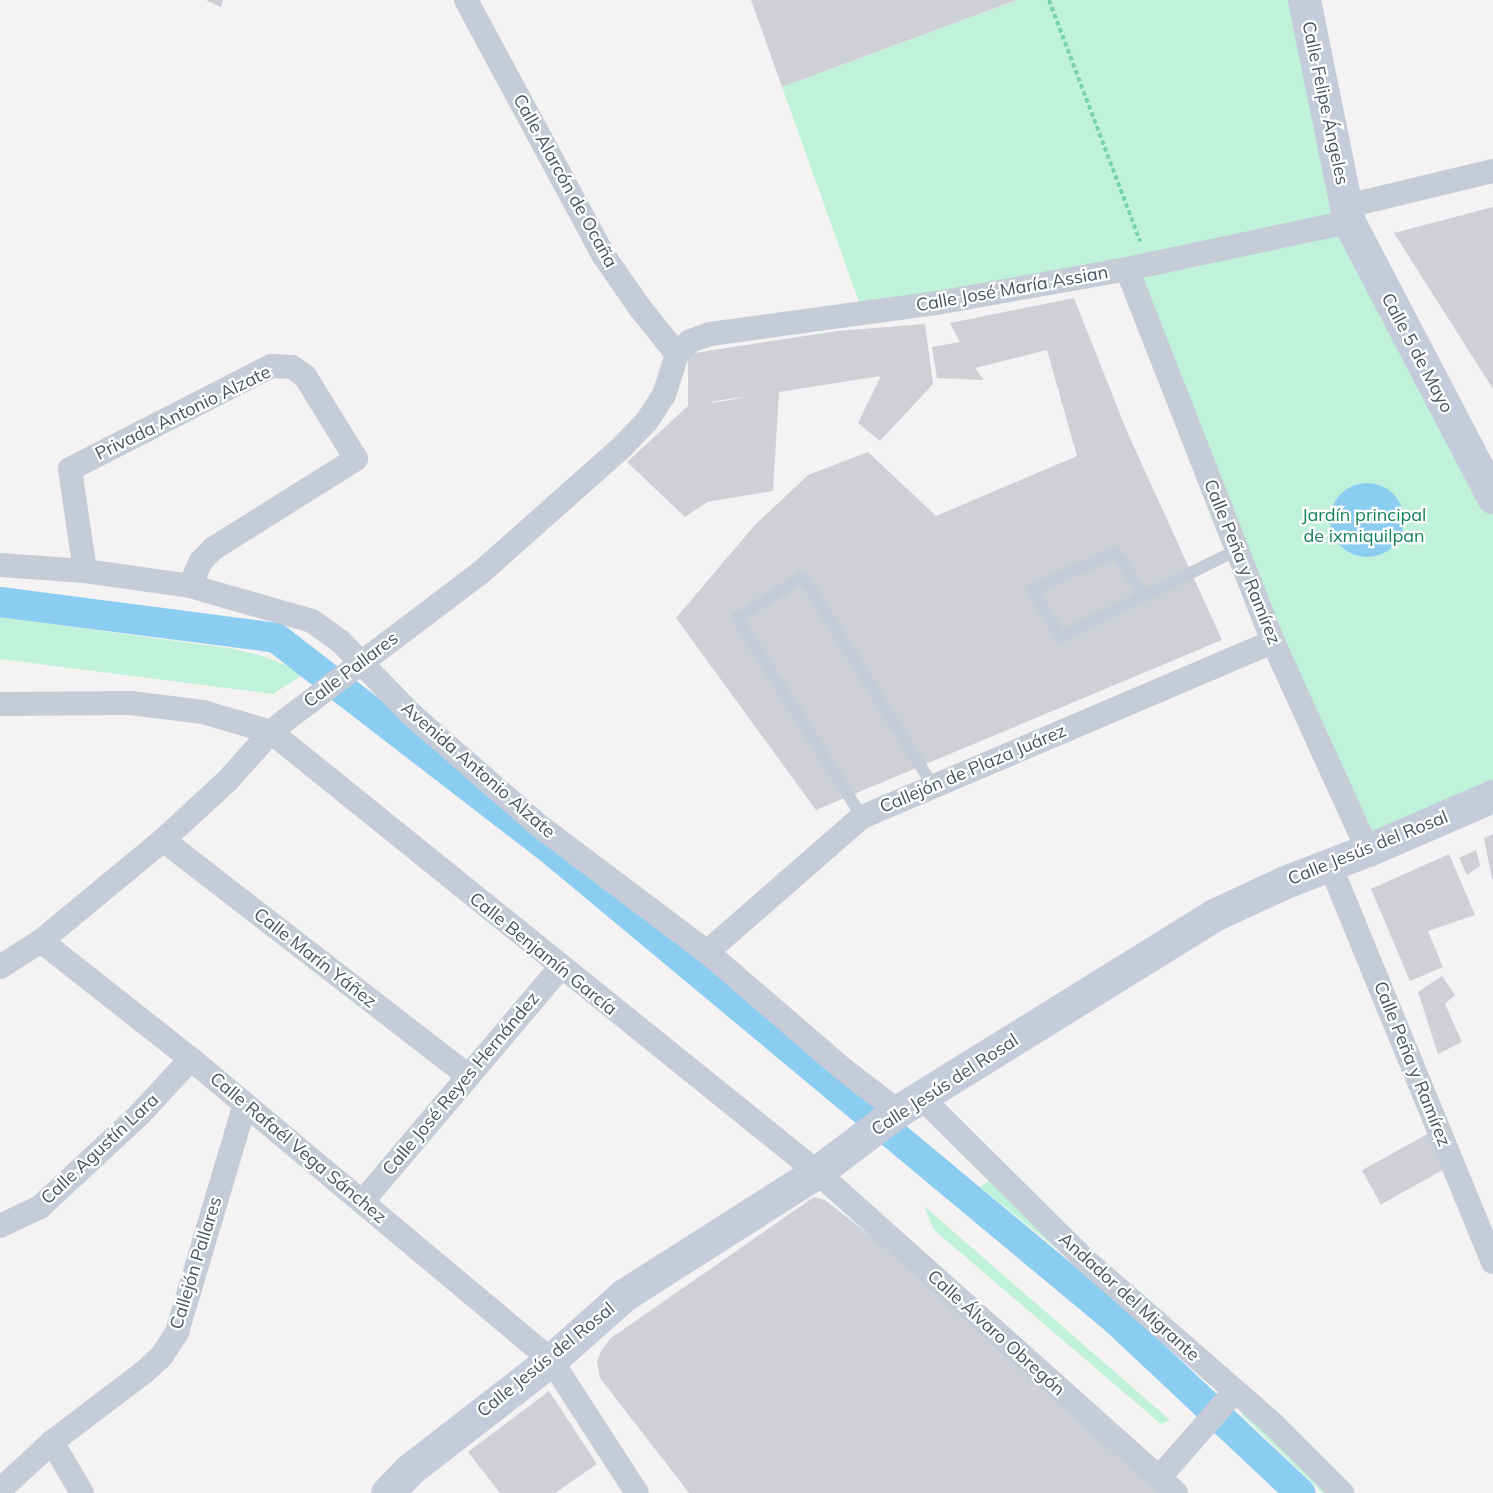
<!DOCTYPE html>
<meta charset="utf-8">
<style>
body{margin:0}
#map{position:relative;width:1493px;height:1493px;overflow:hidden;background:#f4f2f2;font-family:Mulish,sans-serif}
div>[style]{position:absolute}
.green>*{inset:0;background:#c0f2db}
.water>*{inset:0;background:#8bcdf1}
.round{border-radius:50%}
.canal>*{height:30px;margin:-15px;padding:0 15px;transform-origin:15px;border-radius:15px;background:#8bcdf1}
.building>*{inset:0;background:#ced0d6;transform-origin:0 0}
.path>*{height:4px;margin-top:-2px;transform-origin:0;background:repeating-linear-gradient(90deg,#75d3b2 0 4.5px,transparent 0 7.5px)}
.lane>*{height:12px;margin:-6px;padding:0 6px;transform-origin:6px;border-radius:6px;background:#c5ccd7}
.street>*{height:24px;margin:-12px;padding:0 12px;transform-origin:12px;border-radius:12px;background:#c5ccd7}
.secondary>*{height:33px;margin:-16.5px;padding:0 16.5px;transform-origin:16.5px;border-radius:16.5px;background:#c4ccdb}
span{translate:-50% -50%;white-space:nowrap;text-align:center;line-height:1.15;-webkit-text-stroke:4.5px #fff;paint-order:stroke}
.street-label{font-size:18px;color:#485261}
.park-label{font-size:18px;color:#13835a}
</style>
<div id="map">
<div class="green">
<i style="clip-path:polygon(1018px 0,1303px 0,1349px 222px,1493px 498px,1493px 796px,1368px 850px,1127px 269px,863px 313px,782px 87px)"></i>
<i style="clip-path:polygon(0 617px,234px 649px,263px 656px,306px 673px,273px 694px,0 659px)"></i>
<i style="clip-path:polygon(990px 1180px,1066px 1256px,980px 1187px)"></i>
<i style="clip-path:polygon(924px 1206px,1170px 1420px,1161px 1424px,934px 1230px)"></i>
<i style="clip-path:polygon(1250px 1409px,1336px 1493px,1323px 1493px,1241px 1414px)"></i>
</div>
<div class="water">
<i class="round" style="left:1330px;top:483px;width:74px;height:74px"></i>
</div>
<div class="canal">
<i style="left:0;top:602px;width:278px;rotate:7.4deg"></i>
<i style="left:276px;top:638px;width:346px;rotate:37.6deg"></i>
<i style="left:550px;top:849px;width:736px;rotate:39.77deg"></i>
<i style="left:1116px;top:1320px;width:253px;rotate:43.2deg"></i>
</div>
<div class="building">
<i style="clip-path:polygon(206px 0,223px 0,221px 7px)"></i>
<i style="clip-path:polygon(751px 0,1017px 0,782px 87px)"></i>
<i style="clip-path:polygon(1493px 207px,1493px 389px,1394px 233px)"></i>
<i style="clip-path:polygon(1074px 298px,1128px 434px,1222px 640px,816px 810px,676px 618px,754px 526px,808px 475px,868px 452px,936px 516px,1077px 456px,1047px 350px,975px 368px,984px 380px,937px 378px,932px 347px,960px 342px,950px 323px)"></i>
<i style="clip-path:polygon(evenodd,925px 324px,933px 384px,880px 441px,858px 423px,881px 376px,779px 392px,773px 491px,707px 502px,685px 517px,627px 462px,688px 406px,688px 354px,837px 331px,925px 324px,748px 397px,711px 403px,711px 402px,728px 399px,748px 397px)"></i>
<i style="clip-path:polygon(1493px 834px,1493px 879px,1492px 879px,1484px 838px)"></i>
<i style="clip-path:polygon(1476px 850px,1480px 866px,1467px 875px,1459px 858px)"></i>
<i style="clip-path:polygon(1449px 854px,1475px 915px,1428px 931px,1443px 967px,1410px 981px,1371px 889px)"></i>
<i style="clip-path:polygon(1442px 976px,1455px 995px,1445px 1004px,1462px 1042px,1438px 1054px,1418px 992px)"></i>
<i style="left:1431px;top:1132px;width:39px;height:79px;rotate:61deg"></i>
<i style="clip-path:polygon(814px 1197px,825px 1200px,1003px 1340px,1169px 1493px,689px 1493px,600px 1378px,597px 1362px,601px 1351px,611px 1338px)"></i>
<i style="clip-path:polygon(549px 1391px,597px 1464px,555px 1493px,500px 1493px,468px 1452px)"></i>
</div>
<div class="path">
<i style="left:1049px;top:0;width:258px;rotate:69.3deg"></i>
</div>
<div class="lane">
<i style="left:1144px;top:596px;width:53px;rotate:-123.4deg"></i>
<i style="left:1115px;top:552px;width:91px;rotate:155.4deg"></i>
<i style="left:1032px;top:590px;width:55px;rotate:58.3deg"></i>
<i style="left:1061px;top:637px;width:196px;rotate:-26.3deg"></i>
<i style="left:862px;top:817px;width:235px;rotate:-122.1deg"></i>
<i style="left:737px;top:618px;width:78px;rotate:-31.8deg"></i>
<i style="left:803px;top:577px;width:246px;rotate:58.1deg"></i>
</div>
<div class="street">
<i style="left:466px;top:0;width:291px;rotate:61.7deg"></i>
<i style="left:604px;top:256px;width:63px;rotate:55.3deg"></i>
<i style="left:640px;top:308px;width:59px;rotate:51.2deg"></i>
<i style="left:1347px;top:206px;width:150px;rotate:-13.5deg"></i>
<i style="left:1127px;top:269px;width:401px;rotate:68.6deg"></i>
<i style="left:1273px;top:642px;width:229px;rotate:65.5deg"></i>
<i style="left:0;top:565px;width:85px;rotate:4deg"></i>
<i style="left:85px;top:571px;width:106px;rotate:8.1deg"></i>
<i style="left:190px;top:586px;width:127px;rotate:16deg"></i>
<i style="left:312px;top:621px;width:34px;rotate:36deg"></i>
<i style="left:340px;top:641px;width:102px;rotate:45.8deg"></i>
<i style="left:411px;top:714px;width:167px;rotate:41.1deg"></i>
<i style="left:537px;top:824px;width:213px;rotate:37deg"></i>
<i style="left:707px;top:952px;width:179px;rotate:40.7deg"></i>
<i style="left:843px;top:1069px;width:69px;rotate:37.4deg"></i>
<i style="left:85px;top:571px;width:103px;rotate:-98.4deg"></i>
<i style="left:70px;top:469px;width:226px;rotate:-27.1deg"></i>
<i style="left:271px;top:366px;width:21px;rotate:3deg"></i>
<i style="left:292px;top:367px;width:16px;rotate:35deg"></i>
<i style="left:305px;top:376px;width:97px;rotate:58.4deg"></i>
<i style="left:356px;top:459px;width:168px;rotate:147.9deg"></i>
<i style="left:214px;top:548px;width:18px;rotate:135deg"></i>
<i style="left:201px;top:561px;width:27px;rotate:114deg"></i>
<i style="left:0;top:704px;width:130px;rotate:-0.4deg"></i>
<i style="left:130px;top:703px;width:74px;rotate:7deg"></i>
<i style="left:203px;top:712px;width:71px;rotate:16.4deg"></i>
<i style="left:271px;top:732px;width:701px;rotate:38.86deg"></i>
<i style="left:817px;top:1172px;width:482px;rotate:41.8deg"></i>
<i style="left:163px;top:840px;width:386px;rotate:37.7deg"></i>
<i style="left:1330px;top:865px;width:429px;rotate:67.7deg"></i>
<i style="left:41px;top:941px;width:191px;rotate:38.2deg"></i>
<i style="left:191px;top:1059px;width:469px;rotate:39.9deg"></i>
<i style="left:551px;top:1360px;width:158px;rotate:57.1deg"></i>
<i style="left:707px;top:952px;width:206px;rotate:-41.1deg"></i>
<i style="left:862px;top:817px;width:447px;rotate:-23.1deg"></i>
<i style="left:0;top:967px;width:49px;rotate:-32.4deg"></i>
<i style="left:41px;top:941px;width:158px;rotate:-39.6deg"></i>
<i style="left:163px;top:840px;width:88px;rotate:-42.7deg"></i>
<i style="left:228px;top:780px;width:64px;rotate:-48.1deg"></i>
<i style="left:271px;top:732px;width:21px;rotate:-39deg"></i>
<i style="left:287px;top:719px;width:241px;rotate:-37.1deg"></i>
<i style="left:479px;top:574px;width:188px;rotate:-41.6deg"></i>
<i style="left:620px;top:449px;width:39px;rotate:-46deg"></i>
<i style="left:647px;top:421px;width:31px;rotate:-57deg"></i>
<i style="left:664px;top:395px;width:43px;rotate:-72.4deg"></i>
<i style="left:677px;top:354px;width:18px;rotate:-45deg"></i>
<i style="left:690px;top:341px;width:21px;rotate:-19deg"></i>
<i style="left:710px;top:334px;width:229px;rotate:-7.8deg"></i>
<i style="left:937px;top:303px;width:193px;rotate:-10.1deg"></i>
<i style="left:1127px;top:269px;width:227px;rotate:-12deg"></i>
<i style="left:921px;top:1097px;width:230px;rotate:44.8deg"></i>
<i style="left:1084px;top:1259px;width:251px;rotate:41.1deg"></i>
<i style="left:1273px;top:1424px;width:98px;rotate:45deg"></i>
<i style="left:363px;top:1201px;width:305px;rotate:-49.8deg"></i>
<i style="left:0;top:1226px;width:44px;rotate:-25.4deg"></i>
<i style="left:40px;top:1207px;width:137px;rotate:-42.9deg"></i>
<i style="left:140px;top:1114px;width:75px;rotate:-47.2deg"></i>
<i style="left:52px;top:1442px;width:59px;rotate:59.5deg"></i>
<i style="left:1159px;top:1478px;width:114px;rotate:-48.9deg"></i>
<i style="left:0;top:1490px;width:71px;rotate:-42.7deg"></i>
<i style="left:52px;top:1442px;width:114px;rotate:-37.2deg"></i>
<i style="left:143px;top:1373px;width:24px;rotate:-42deg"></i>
<i style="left:161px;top:1357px;width:30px;rotate:-57deg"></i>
<i style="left:177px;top:1332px;width:238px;rotate:-73.4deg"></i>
</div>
<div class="secondary">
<i style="left:1304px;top:0;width:227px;rotate:78.5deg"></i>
<i style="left:1349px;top:222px;width:311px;rotate:62.4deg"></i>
<i style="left:387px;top:1493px;width:32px;rotate:-46deg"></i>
<i style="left:409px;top:1470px;width:180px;rotate:-37.8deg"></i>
<i style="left:551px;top:1360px;width:98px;rotate:-41.7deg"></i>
<i style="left:624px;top:1295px;width:229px;rotate:-32.5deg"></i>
<i style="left:817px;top:1172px;width:101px;rotate:-37deg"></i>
<i style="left:898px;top:1111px;width:372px;rotate:-31.8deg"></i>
<i style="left:1214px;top:915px;width:78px;rotate:-24.9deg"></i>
<i style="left:1285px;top:882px;width:89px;rotate:-21.1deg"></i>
<i style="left:1368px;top:850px;width:136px;rotate:-23.4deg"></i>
</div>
<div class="street-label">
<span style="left:1325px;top:103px;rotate:78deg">Calle Felipe Ángeles</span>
<span style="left:565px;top:181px;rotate:61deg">Calle Alarcón de Ocaña</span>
<span style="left:1012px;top:289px;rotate:-10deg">Calle José María Assian</span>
<span style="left:1417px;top:353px;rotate:62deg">Calle 5 de Mayo</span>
<span style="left:183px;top:413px;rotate:-26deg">Privada Antonio Alzate</span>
<span style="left:1242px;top:562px;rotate:68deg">Calle Peña y Ramírez</span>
<span style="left:351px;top:670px;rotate:-37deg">Calle Pallares</span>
<span style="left:973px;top:769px;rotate:-23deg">Callejón de Plaza Juárez</span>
<span style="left:478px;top:770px;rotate:41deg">Avenida Antonio Alzate</span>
<span style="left:1368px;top:848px;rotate:-22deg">Calle Jesús del Rosal</span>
<span style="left:543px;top:954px;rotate:39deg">Calle Benjamín García</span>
<span style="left:315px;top:958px;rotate:38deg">Calle Marín Yáñez</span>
<span style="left:1412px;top:1064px;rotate:68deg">Calle Peña y Ramírez</span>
<span style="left:461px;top:1084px;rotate:-50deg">Calle José Reyes Hernández</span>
<span style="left:945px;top:1085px;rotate:-33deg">Calle Jesús del Rosal</span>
<span style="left:298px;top:1148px;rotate:40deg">Calle Rafaél Vega Sánchez</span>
<span style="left:100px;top:1149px;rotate:-43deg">Calle Agustín Lara</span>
<span style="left:196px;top:1263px;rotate:-73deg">Callejón Pallares</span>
<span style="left:1129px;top:1297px;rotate:42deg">Andador del Migrante</span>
<span style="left:996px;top:1333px;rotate:42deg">Calle Álvaro Obregón</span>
<span style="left:546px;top:1360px;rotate:-39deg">Calle Jesús del Rosal</span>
</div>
<div class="park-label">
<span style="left:1364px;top:526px">Jardín principal<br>de ixmiquilpan</span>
</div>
</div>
